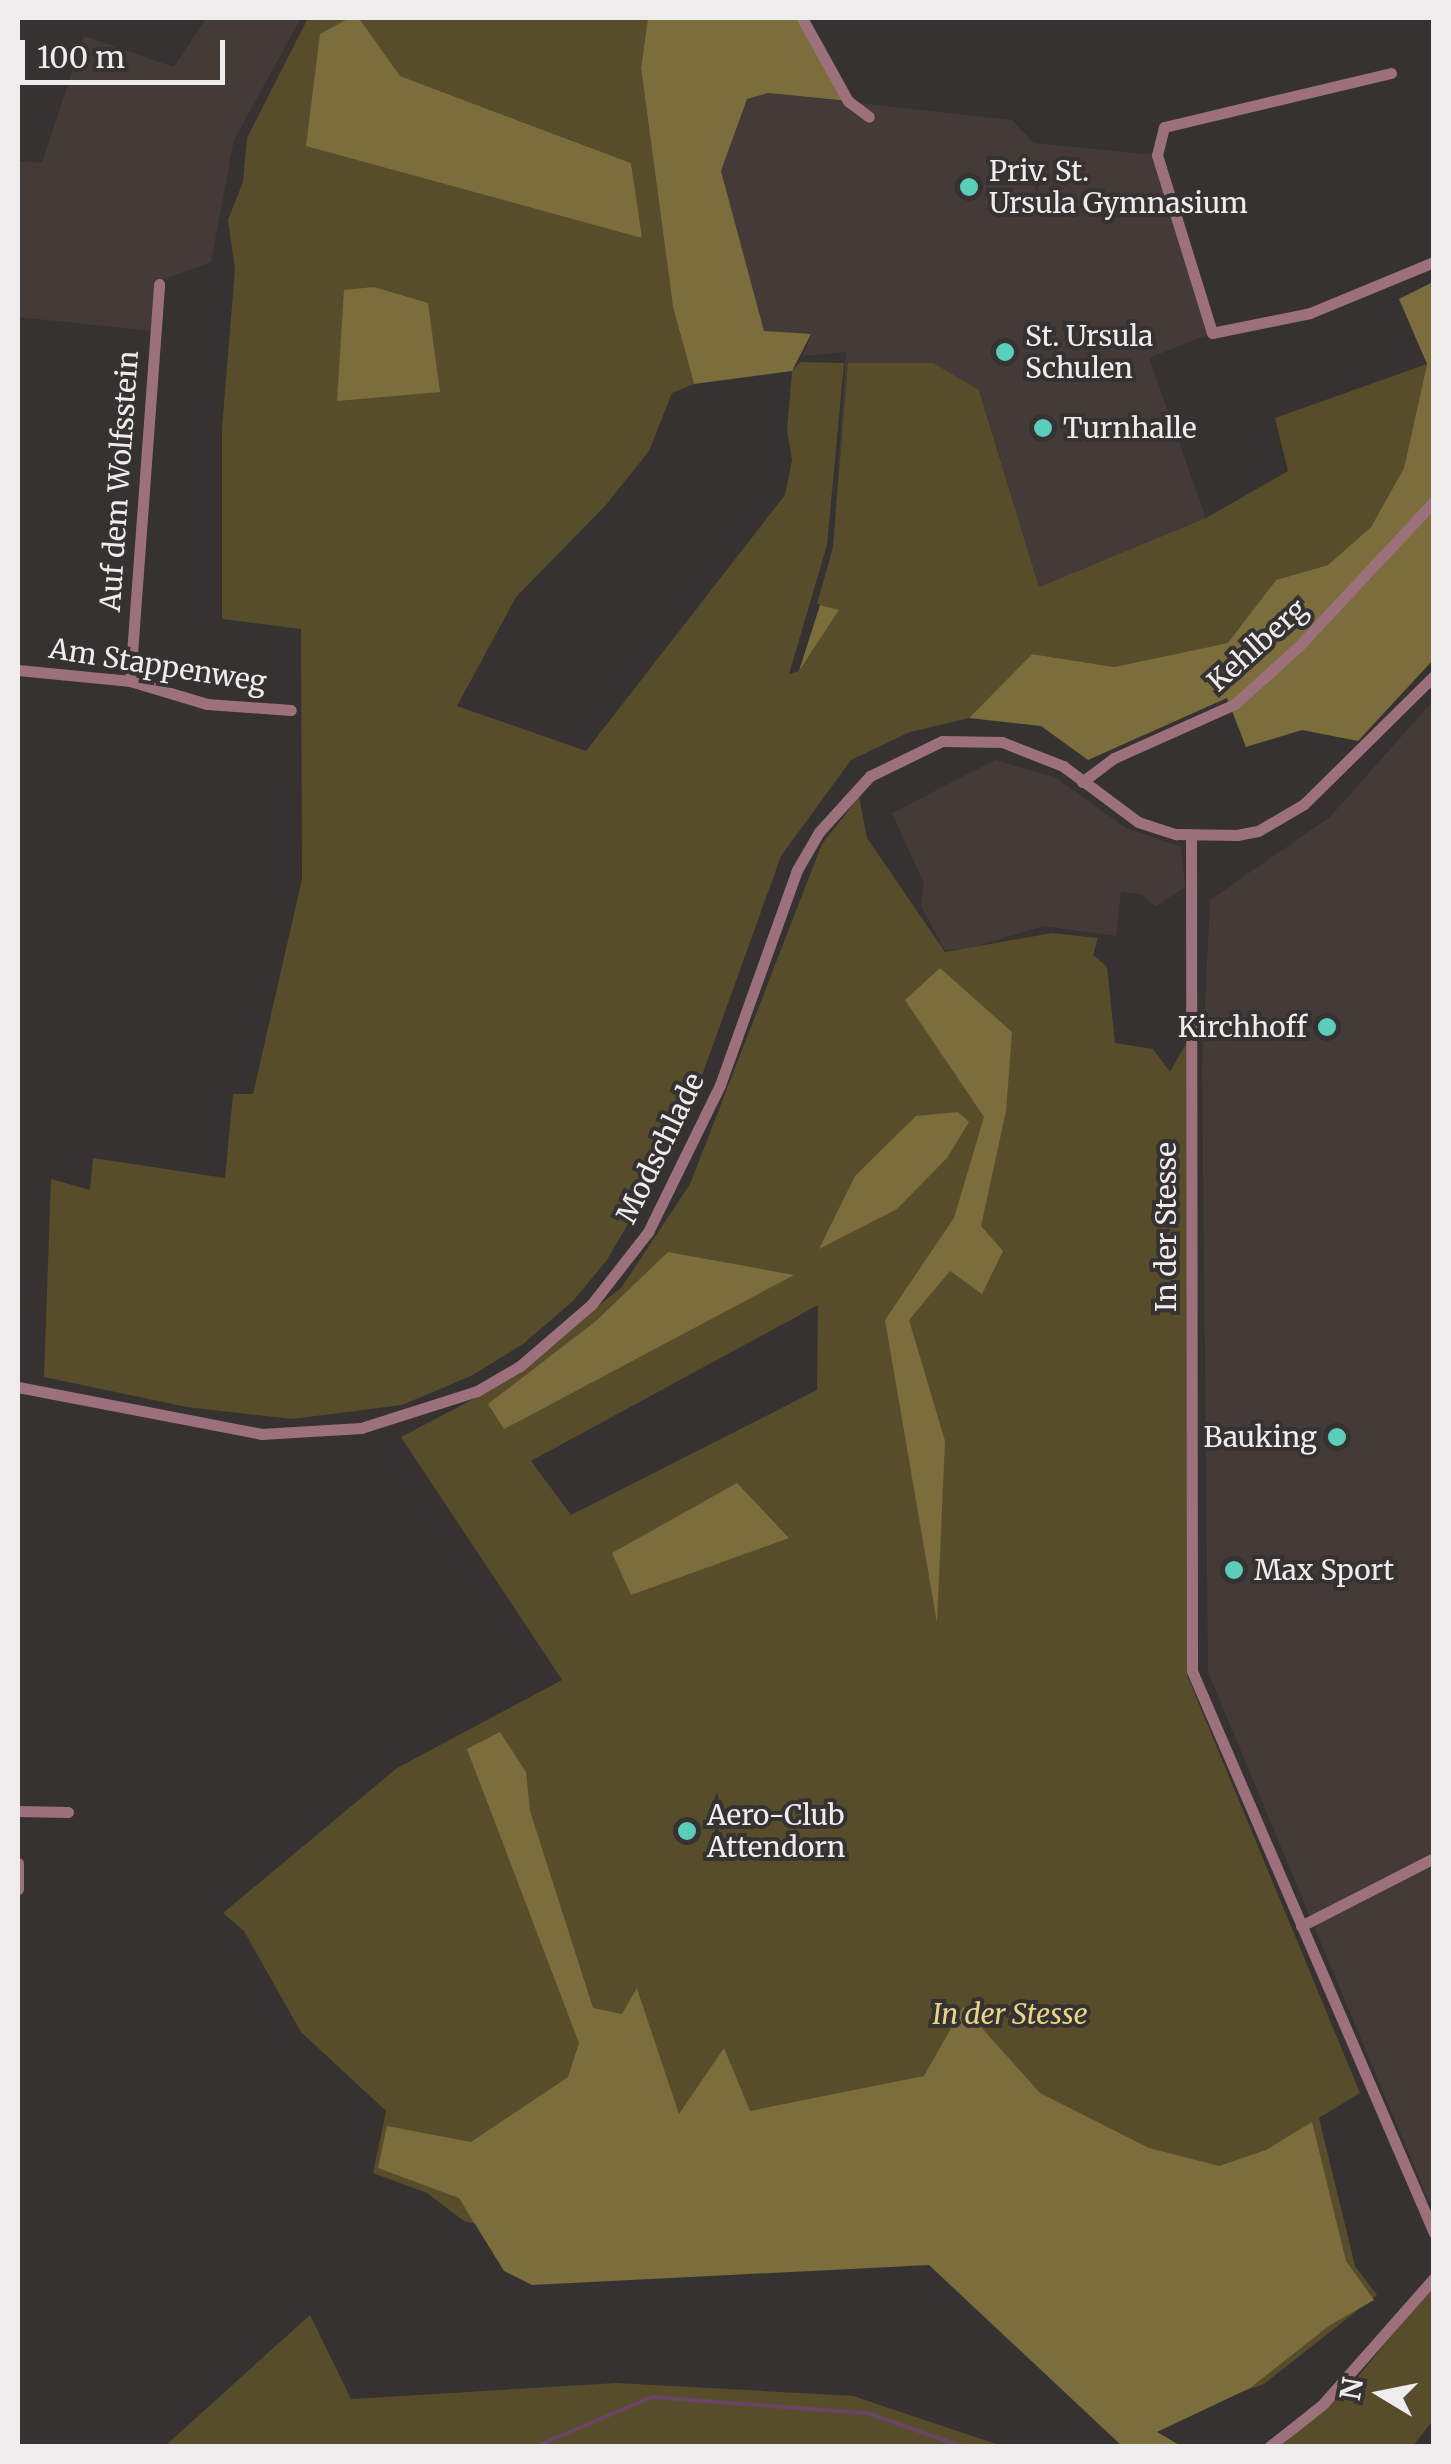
<!DOCTYPE html>
<style>
body{margin:0}
#map{position:relative;width:1451px;height:2464px;overflow:hidden;background:#353231;font-family:Merriweather,serif}
div>[style]{position:absolute}
.built>*{inset:0;background:#443a38}
.green>*{inset:0;background:#584d2b}
.forest>*{inset:0;background:#7c6d3d}
.stream>*{height:4px;margin:-2px;padding:0 2px;transform-origin:2px;border-radius:2px;background:#6a4463}
.minor>*{height:11px;margin:-5.5px;padding:0 5.5px;transform-origin:5.5px;border-radius:5.5px;background:#9d717b}
.dots>*{width:28px;height:28px;translate:-50% -50%;box-sizing:border-box;border:5px solid #353231;border-radius:50%}
span{translate:-50% -50%;white-space:nowrap;text-align:center;line-height:1.15;-webkit-text-stroke:8px #353231;paint-order:stroke}
.poi-label{font-size:28px;color:#eeecec}
.left{translate:0 -50%;text-align:left}
.right{translate:-100% -50%;text-align:right}
.street-label{font-size:28px;color:#eeecec}
.park-label{font-size:28px;color:#ebd387;font-style:italic}
.frame{position:absolute;inset:0;border:20px solid #eeecec;pointer-events:none}
.north{position:absolute;left:1331px;top:2344px;width:100px;height:100px;-webkit-text-stroke:8px #353231;paint-order:stroke;rotate:280deg;font-size:28px;font-weight:700;line-height:40px;text-align:center;color:#eeecec}
.north::after{content:'';display:block;margin:auto;width:35px;height:45px;background:#eeecec;clip-path:polygon(50% 0,100% 100%,50% 72%,0 100%)}
.scale{position:absolute;left:20px;top:40px;width:205px;height:45px;box-sizing:border-box;border:5px solid #eeecec;border-top:0;padding-left:12px;font-size:30px;line-height:35px;white-space:nowrap;color:#eeecec;-webkit-text-stroke:8px #353231;paint-order:stroke}
</style>
<div id="map">
<div class="built">
<i style="clip-path:polygon(206px 18px,301px 18px,234px 140px,211px 262px,157px 282px,151px 331px,18px 317px,18px 161px,42px 163px,84px 36px,174px 67px)"></i>
<i style="clip-path:polygon(768px 93px,1012px 120px,1034px 143px,1157px 155px,1212px 333px,1149px 358px,1206px 518px,1039px 587px,980px 391px,817px 604px,833px 548px,846px 352px,803px 356px,811px 335px,764px 332px,721px 171px,747px 99px)"></i>
<i style="clip-path:polygon(1433px 701px,1434px 2200px,1429px 2202px,1208px 1672px,1202px 1067px,1210px 900px,1330px 817px)"></i>
<i style="clip-path:polygon(995px 760px,1055px 777px,1126px 828px,1181px 847px,1185px 887px,1156px 906px,1141px 894px,1121px 892px,1116px 936px,1043px 926px,968px 949px,945px 950px,921px 906px,924px 884px,892px 813px)"></i>
</div>
<div class="green">
<i style="clip-path:polygon(308px 18px,349px 18px,320px 34px,610px 226px,641px 238px,631px 163px,400px 76px,359px 18px,648px 18px,641px 68px,673px 307px,694px 384px,672px 393px,649px 451px,605px 506px,516px 597px,457px 706px,586px 751px,785px 495px,792px 460px,787px 430px,792px 371px,800px 362px,844px 363px,827px 545px,789px 674px,799px 671px,838px 611px,817px 604px,833px 548px,848px 363px,933px 363px,979px 390px,1039px 587px,1206px 518px,1288px 471px,1275px 418px,1427px 364px,1404px 468px,1371px 527px,1328px 565px,1276px 580px,1229px 643px,1114px 667px,1032px 654px,969px 718px,910px 732px,851px 760px,781px 856px,682px 1131px,607px 1260px,573px 1301px,523px 1344px,471px 1376px,402px 1405px,292px 1419px,187px 1407px,44px 1377px,51px 1179px,90px 1190px,93px 1158px,225px 1178px,233px 1094px,253px 1094px,302px 879px,301px 629px,222px 619px,222px 428px,235px 269px,228px 220px,243px 182px,247px 138px)"></i>
<i style="clip-path:polygon(evenodd,859px 797px,867px 838px,945px 952px,1052px 933px,1098px 938px,1093px 955px,1107px 967px,1115px 1043px,1153px 1049px,1170px 1072px,1187px 1042px,1187px 1675px,1360px 2093px,1319px 2118px,1355px 2266px,1377px 2295px,1264px 2384px,1210px 2403px,957px 2261px,524px 2236px,464px 2221px,427px 2193px,373px 2173px,386px 2111px,301px 2032px,244px 1931px,223px 1913px,397px 1768px,562px 1680px,401px 1437px,489px 1391px,621px 1288px,690px 1184px,822px 844px,859px 797px,818px 1305px,817px 1390px,571px 1515px,531px 1461px,818px 1305px,859px 797px,638px 1990px,679px 2115px,710px 2069px,702px 2123px,620px 2127px,638px 1990px)"></i>
<i style="clip-path:polygon(1433px 2286px,1433px 2420px,1413px 2446px,1281px 2446px,1356px 2379px)"></i>
<i style="clip-path:polygon(310px 2315px,351px 2399px,617px 2383px,853px 2396px,1002px 2446px,165px 2446px)"></i>
</div>
<div class="forest">
<i style="clip-path:polygon(349px 18px,359px 18px,400px 76px,631px 163px,642px 238px,306px 146px,320px 34px)"></i>
<i style="clip-path:polygon(648px 18px,805px 18px,848px 101px,768px 93px,747px 99px,721px 171px,764px 331px,811px 334px,792px 371px,694px 384px,673px 307px,641px 68px)"></i>
<i style="clip-path:polygon(1433px 282px,1433px 660px,1358px 741px,1302px 730px,1246px 747px,1227px 698px,1088px 760px,1041px 726px,969px 718px,1032px 654px,1114px 667px,1228px 643px,1276px 580px,1328px 565px,1371px 527px,1404px 468px,1427px 364px,1399px 299px)"></i>
<i style="clip-path:polygon(374px 287px,428px 303px,440px 392px,337px 401px,344px 290px)"></i>
<i style="clip-path:polygon(820px 605px,839px 610px,799px 671px)"></i>
<i style="clip-path:polygon(940px 968px,1012px 1032px,1006px 1111px,981px 1226px,1003px 1251px,982px 1294px,950px 1271px,909px 1320px,945px 1441px,937px 1623px,885px 1320px,954px 1218px,984px 1117px,905px 1000px)"></i>
<i style="clip-path:polygon(958px 1112px,969px 1122px,947px 1158px,897px 1209px,819px 1249px,855px 1176px,916px 1116px)"></i>
<i style="clip-path:polygon(668px 1252px,794px 1275px,504px 1429px,488px 1404px,596px 1321px)"></i>
<i style="clip-path:polygon(737px 1483px,789px 1538px,631px 1595px,612px 1553px)"></i>
<i style="clip-path:polygon(500px 1732px,526px 1772px,530px 1811px,593px 2008px,622px 2014px,637px 1988px,679px 2114px,724px 2048px,750px 2111px,924px 2076px,963px 2007px,1040px 2093px,1149px 2148px,1219px 2166px,1266px 2150px,1312px 2122px,1346px 2261px,1374px 2300px,1330px 2325px,1250px 2388px,1157px 2432px,1181px 2446px,1122px 2446px,929px 2265px,532px 2285px,504px 2271px,459px 2198px,378px 2168px,387px 2126px,471px 2142px,568px 2077px,579px 2043px,467px 1749px)"></i>
</div>
<div class="stream">
<i style="left:537px;top:2446px;width:125px;rotate:-23.1deg"></i>
<i style="left:652px;top:2397px;width:216px;rotate:4.3deg"></i>
<i style="left:867px;top:2413px;width:100px;rotate:19.3deg"></i>
<i style="left:1433px;top:2446px;width:1px;rotate:-45deg"></i>
</div>
<div class="minor">
<i style="left:802px;top:18px;width:95px;rotate:61deg"></i>
<i style="left:848px;top:101px;width:26px;rotate:37deg"></i>
<i style="left:1391px;top:73px;width:233px;rotate:166.6deg"></i>
<i style="left:1164px;top:127px;width:29px;rotate:104deg"></i>
<i style="left:1157px;top:155px;width:186px;rotate:72.8deg"></i>
<i style="left:1212px;top:333px;width:100px;rotate:-11.5deg"></i>
<i style="left:1310px;top:313px;width:134px;rotate:-22.4deg"></i>
<i style="left:18px;top:670px;width:113px;rotate:5.6deg"></i>
<i style="left:130px;top:681px;width:80px;rotate:16.6deg"></i>
<i style="left:207px;top:704px;width:84px;rotate:4.1deg"></i>
<i style="left:130px;top:681px;width:398px;rotate:-85.8deg"></i>
<i style="left:1082px;top:782px;width:40px;rotate:-37deg"></i>
<i style="left:1114px;top:758px;width:133px;rotate:-24.1deg"></i>
<i style="left:1235px;top:704px;width:86px;rotate:-42.2deg"></i>
<i style="left:1299px;top:646px;width:198px;rotate:-47deg"></i>
<i style="left:1191px;top:835px;width:836px;rotate:89.93deg"></i>
<i style="left:1192px;top:1671px;width:612px;rotate:66.7deg"></i>
<i style="left:18px;top:1387px;width:248px;rotate:10.9deg"></i>
<i style="left:261px;top:1434px;width:100px;rotate:-3.4deg"></i>
<i style="left:361px;top:1428px;width:122px;rotate:-17.7deg"></i>
<i style="left:477px;top:1391px;width:50px;rotate:-30.2deg"></i>
<i style="left:520px;top:1366px;width:94px;rotate:-40.7deg"></i>
<i style="left:591px;top:1305px;width:93px;rotate:-52deg"></i>
<i style="left:648px;top:1232px;width:164px;rotate:-63.9deg"></i>
<i style="left:720px;top:1085px;width:228px;rotate:-70.3deg"></i>
<i style="left:797px;top:870px;width:44px;rotate:-59.9deg"></i>
<i style="left:819px;top:832px;width:76px;rotate:-47.7deg"></i>
<i style="left:870px;top:776px;width:80px;rotate:-25.9deg"></i>
<i style="left:942px;top:741px;width:60px;rotate:1deg"></i>
<i style="left:1002px;top:742px;width:66px;rotate:21.5deg"></i>
<i style="left:1063px;top:766px;width:94px;rotate:36.7deg"></i>
<i style="left:1138px;top:822px;width:40px;rotate:18deg"></i>
<i style="left:1176px;top:834px;width:61px;rotate:0.9deg"></i>
<i style="left:1237px;top:835px;width:21px;rotate:-11deg"></i>
<i style="left:1258px;top:831px;width:53px;rotate:-30.4deg"></i>
<i style="left:1304px;top:804px;width:182px;rotate:-44.6deg"></i>
<i style="left:18px;top:1811px;width:50px;rotate:1.1deg"></i>
<i style="left:18px;top:1863px;width:26px;rotate:90deg"></i>
<i style="left:1301px;top:1926px;width:149px;rotate:-27.1deg"></i>
<i style="left:1270px;top:2446px;width:66px;rotate:-38.3deg"></i>
<i style="left:1322px;top:2405px;width:169px;rotate:-48.6deg"></i>
</div>
<div class="dots">
<i style="left:969px;top:187px;background:#5bcebb"></i>
<i style="left:1005px;top:352px;background:#5bcebb"></i>
<i style="left:1043px;top:428px;background:#5bcebb"></i>
<i style="left:1327px;top:1027px;background:#5bcebb"></i>
<i style="left:1337px;top:1437px;background:#5bcebb"></i>
<i style="left:1234px;top:1570px;background:#5bcebb"></i>
<i style="left:687px;top:1831px;background:#5bcebb"></i>
</div>
<div class="poi-label">
<span class="left" style="left:989px;top:187px">Priv. St.<br>Ursula Gymnasium</span>
<span class="left" style="left:1025px;top:352px">St. Ursula<br>Schulen</span>
<span class="left" style="left:1063px;top:428px">Turnhalle</span>
<span class="right" style="left:1307px;top:1027px">Kirchhoff</span>
<span class="right" style="left:1317px;top:1437px">Bauking</span>
<span class="left" style="left:1254px;top:1570px">Max Sport</span>
<span class="left" style="left:707px;top:1831px">Aero-Club<br>Attendorn</span>
</div>
<div class="street-label">
<span style="left:119px;top:481px;rotate:-86deg">Auf dem Wolfsstein</span>
<span style="left:1257px;top:645px;rotate:-42deg">Kehlberg</span>
<span style="left:158px;top:665px;rotate:9deg">Am Stappenweg</span>
<span style="left:660px;top:1148px;rotate:-64deg">Modschlade</span>
<span style="left:1166px;top:1227px;rotate:-90deg">In der Stesse</span>
</div>
<div class="park-label">
<span style="left:1010px;top:2014px">In der Stesse</span>
</div>
<div class="frame"></div>
<div class="north">N</div>
<div class="scale">100 m</div>
</div>
